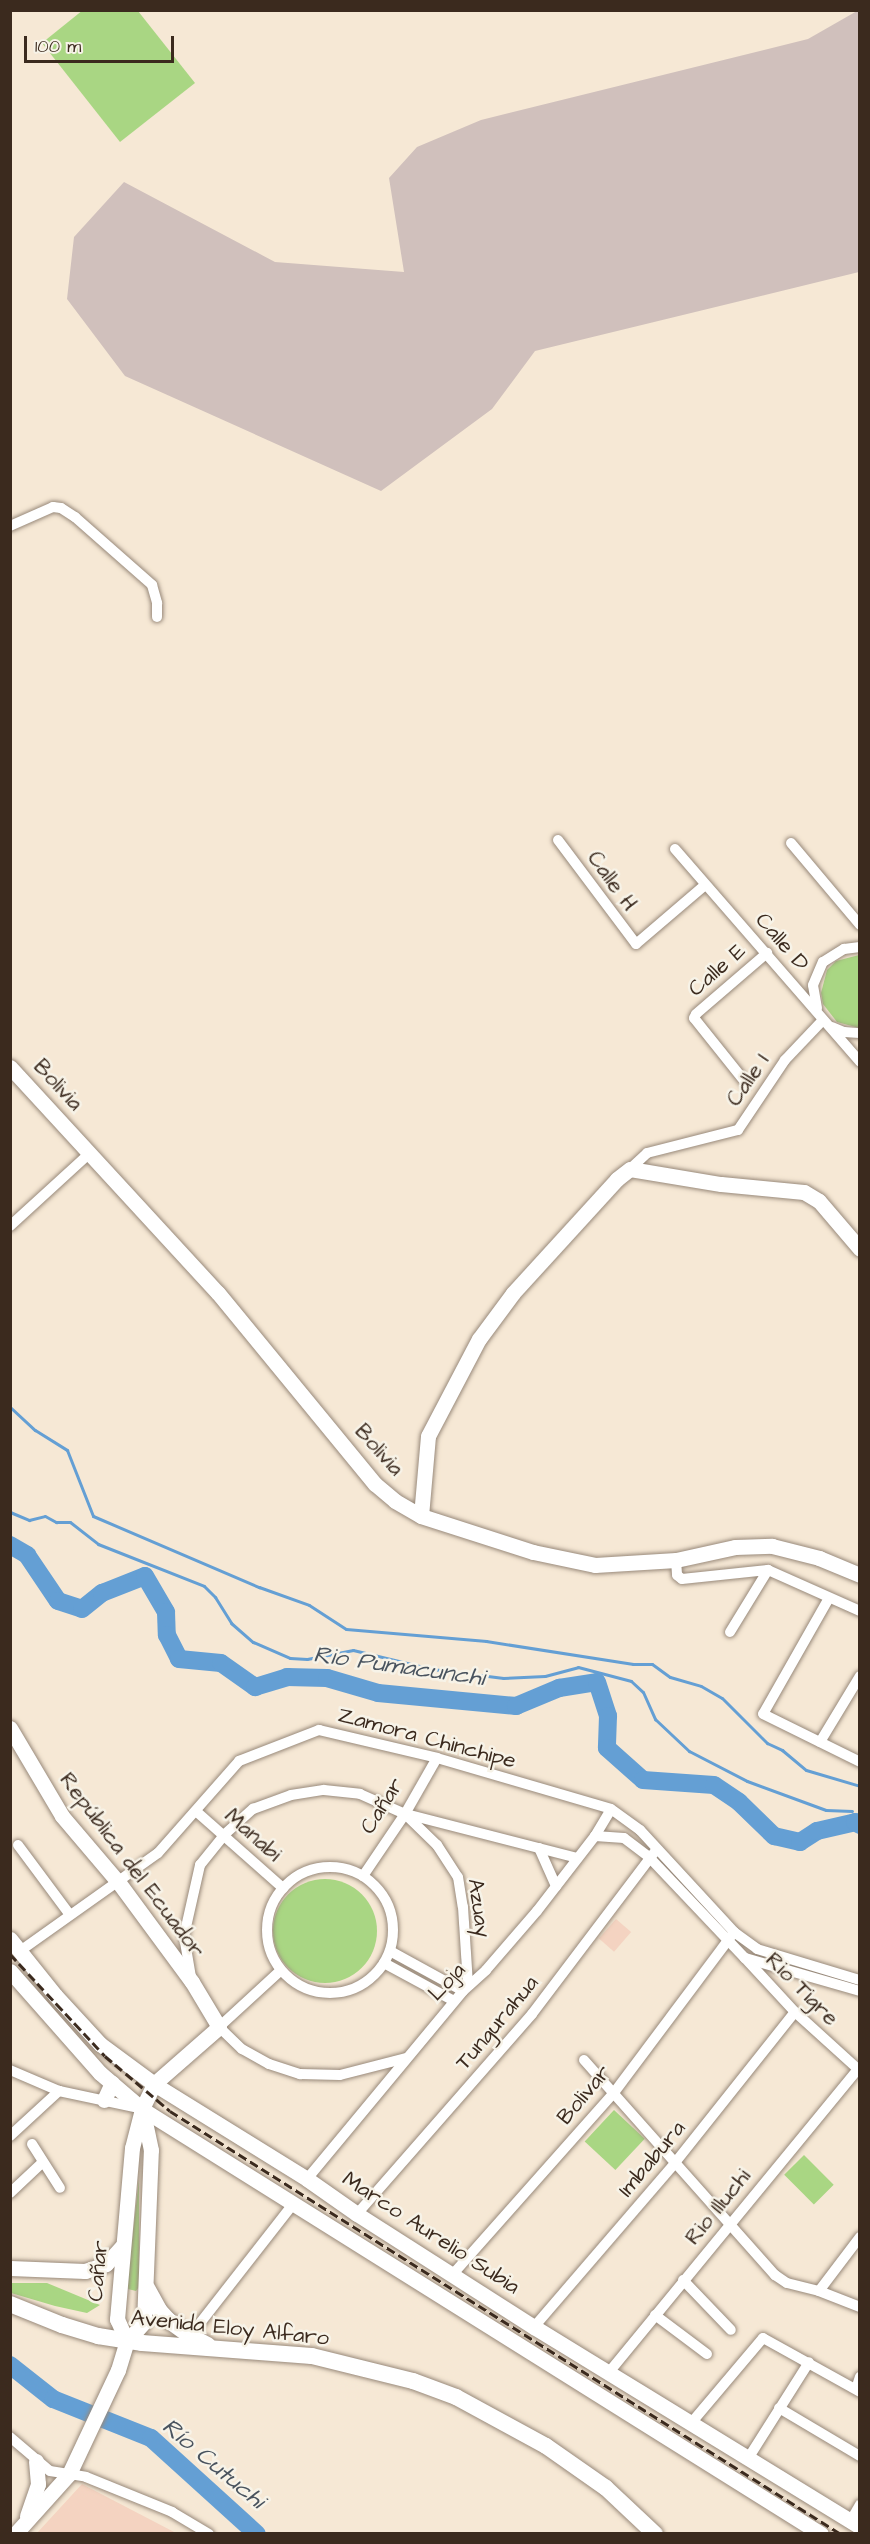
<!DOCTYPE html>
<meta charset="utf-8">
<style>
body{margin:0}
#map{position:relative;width:870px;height:2544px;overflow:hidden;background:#f6e8d5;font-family:"Architects Daughter",sans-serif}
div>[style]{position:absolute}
.built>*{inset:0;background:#f4d3c1;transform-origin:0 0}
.industrial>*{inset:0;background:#d0c0bc}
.green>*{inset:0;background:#a9d683;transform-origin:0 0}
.round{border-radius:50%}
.stream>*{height:3px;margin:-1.5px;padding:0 1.5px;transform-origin:1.5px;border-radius:1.5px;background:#649fd4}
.river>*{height:18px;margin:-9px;padding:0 9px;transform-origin:9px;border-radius:9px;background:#649fd4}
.roads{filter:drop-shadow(0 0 2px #98897a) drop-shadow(0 0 2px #98897a)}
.street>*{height:10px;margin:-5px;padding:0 5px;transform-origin:5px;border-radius:5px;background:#fff}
.street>.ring{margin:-5px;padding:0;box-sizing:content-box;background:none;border:10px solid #fff;border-radius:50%}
.secondary>*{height:15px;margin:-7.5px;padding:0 7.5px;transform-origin:7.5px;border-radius:7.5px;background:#fff}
.primary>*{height:16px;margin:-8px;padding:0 8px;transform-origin:8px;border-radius:8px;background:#fff}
.rail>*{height:3px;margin-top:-1.5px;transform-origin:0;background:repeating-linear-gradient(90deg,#3b2a1e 0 9px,transparent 0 13.5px)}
span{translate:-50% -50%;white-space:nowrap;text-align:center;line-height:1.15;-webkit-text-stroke:5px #f7f3e8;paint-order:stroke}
.street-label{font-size:22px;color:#3b2a1e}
.water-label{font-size:24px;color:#49535e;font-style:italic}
.frame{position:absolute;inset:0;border:12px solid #3b2a1e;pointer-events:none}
.scale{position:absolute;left:24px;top:36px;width:150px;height:27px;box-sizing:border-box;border:3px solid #3b2a1e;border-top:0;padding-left:8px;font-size:18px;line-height:21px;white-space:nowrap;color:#3b2a1e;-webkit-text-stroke:4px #f7f3e8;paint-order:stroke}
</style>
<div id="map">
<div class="built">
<i style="left:616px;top:1919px;width:20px;height:26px;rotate:41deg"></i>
<i style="clip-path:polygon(82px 2484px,176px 2533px,37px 2533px)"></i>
</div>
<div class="industrial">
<i style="clip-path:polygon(857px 11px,860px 11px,859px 272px,535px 351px,492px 409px,381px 491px,125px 376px,67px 299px,74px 237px,124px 182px,275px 262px,404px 272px,389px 178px,417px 147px,481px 120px,808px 39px)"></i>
</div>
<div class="green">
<i style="clip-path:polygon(83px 10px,138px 11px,195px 83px,120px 142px,42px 43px)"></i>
<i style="clip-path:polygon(859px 955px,859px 1028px,837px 1022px,823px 1004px,821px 993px,827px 970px,836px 961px)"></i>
<i class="round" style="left:273px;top:1879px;width:104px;height:104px"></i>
<i style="left:614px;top:2110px;width:42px;height:43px;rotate:43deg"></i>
<i style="left:804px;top:2155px;width:42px;height:28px;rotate:45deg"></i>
<i style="clip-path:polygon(139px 2179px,139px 2287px,136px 2291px,128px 2289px,127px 2285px)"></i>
<i style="clip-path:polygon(11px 2283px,47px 2283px,100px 2305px,87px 2313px,55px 2306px,11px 2293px)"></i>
</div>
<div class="stream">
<i style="left:10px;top:1407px;width:34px;rotate:43deg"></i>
<i style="left:35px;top:1430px;width:38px;rotate:32deg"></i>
<i style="left:67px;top:1450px;width:71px;rotate:68.5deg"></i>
<i style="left:93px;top:1516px;width:181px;rotate:23.2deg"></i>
<i style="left:259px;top:1587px;width:53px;rotate:19.8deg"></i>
<i style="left:309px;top:1605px;width:44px;rotate:33deg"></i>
<i style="left:346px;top:1629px;width:141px;rotate:4.9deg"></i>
<i style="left:486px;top:1641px;width:149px;rotate:8.9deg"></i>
<i style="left:633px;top:1664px;width:19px"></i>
<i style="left:652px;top:1664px;width:22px;rotate:36deg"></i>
<i style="left:670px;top:1677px;width:32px;rotate:16deg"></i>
<i style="left:701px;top:1686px;width:24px;rotate:30deg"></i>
<i style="left:722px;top:1698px;width:64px;rotate:45deg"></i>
<i style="left:767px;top:1743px;width:17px;rotate:25deg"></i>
<i style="left:782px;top:1750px;width:31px;rotate:40deg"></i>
<i style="left:806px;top:1770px;width:56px;rotate:16.5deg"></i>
<i style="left:10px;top:1512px;width:21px;rotate:23deg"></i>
<i style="left:29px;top:1520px;width:16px;rotate:-14deg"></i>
<i style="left:45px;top:1516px;width:13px;rotate:29deg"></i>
<i style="left:56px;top:1522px;width:14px"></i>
<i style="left:70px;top:1522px;width:36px;rotate:38deg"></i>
<i style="left:98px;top:1544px;width:114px;rotate:21.6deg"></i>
<i style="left:204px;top:1586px;width:16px;rotate:45deg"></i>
<i style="left:215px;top:1597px;width:31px;rotate:58deg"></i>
<i style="left:231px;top:1623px;width:29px;rotate:41deg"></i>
<i style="left:253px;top:1642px;width:40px;rotate:23.4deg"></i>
<i style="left:290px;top:1658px;width:17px;rotate:3deg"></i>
<i style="left:307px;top:1659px;width:47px;rotate:-11.1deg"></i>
<i style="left:353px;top:1650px;width:81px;rotate:13.5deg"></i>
<i style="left:432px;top:1669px;width:72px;rotate:7.2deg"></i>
<i style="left:503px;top:1678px;width:42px;rotate:-2.7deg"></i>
<i style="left:545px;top:1676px;width:34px;rotate:-15deg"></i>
<i style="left:578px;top:1667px;width:55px;rotate:14.8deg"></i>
<i style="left:631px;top:1681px;width:16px;rotate:43deg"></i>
<i style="left:643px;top:1692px;width:30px;rotate:66deg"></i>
<i style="left:655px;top:1719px;width:47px;rotate:43.3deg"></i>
<i style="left:689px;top:1751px;width:65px;rotate:27.3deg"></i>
<i style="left:747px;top:1781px;width:84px;rotate:20.2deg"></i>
<i style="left:826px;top:1810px;width:26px;rotate:2deg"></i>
</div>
<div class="river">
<i style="left:10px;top:1545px;width:20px;rotate:30deg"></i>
<i style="left:27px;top:1555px;width:55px;rotate:56deg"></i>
<i style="left:58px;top:1601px;width:25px;rotate:18deg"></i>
<i style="left:82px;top:1609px;width:26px;rotate:-39deg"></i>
<i style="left:102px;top:1593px;width:46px;rotate:-21.6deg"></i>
<i style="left:145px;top:1576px;width:42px;rotate:59.7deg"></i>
<i style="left:166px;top:1612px;width:23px;rotate:88deg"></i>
<i style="left:167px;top:1635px;width:27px;rotate:63deg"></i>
<i style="left:179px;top:1659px;width:42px;rotate:5.4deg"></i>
<i style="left:221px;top:1663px;width:42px;rotate:35.2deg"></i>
<i style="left:255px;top:1687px;width:34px;rotate:-17deg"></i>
<i style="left:287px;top:1677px;width:40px;rotate:1.4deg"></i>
<i style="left:327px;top:1678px;width:53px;rotate:16.4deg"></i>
<i style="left:378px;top:1693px;width:139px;rotate:5.4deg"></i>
<i style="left:516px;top:1706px;width:47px;rotate:-22.7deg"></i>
<i style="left:559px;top:1688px;width:38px;rotate:-9deg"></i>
<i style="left:597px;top:1682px;width:36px;rotate:72deg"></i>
<i style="left:608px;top:1716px;width:32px;rotate:92deg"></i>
<i style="left:607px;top:1748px;width:48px;rotate:41.6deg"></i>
<i style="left:643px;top:1780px;width:71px;rotate:4deg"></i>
<i style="left:714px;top:1785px;width:30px;rotate:34deg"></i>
<i style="left:739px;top:1802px;width:49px;rotate:44.2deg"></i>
<i style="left:774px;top:1836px;width:27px;rotate:13deg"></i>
<i style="left:800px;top:1842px;width:20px;rotate:-33deg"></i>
<i style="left:817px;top:1831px;width:39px;rotate:-13deg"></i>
<i style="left:855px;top:1822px;width:6px;rotate:31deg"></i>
<i style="left:10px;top:2365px;width:55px;rotate:38.3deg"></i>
<i style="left:53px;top:2399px;width:105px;rotate:21.7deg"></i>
<i style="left:151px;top:2438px;width:143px;rotate:42.2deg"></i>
</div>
<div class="roads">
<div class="street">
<i style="left:10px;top:526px;width:47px;rotate:-23.8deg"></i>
<i style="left:53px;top:507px;width:8px;rotate:7deg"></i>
<i style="left:61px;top:508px;width:17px;rotate:33deg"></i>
<i style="left:75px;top:517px;width:103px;rotate:41.4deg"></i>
<i style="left:152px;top:585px;width:19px;rotate:74deg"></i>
<i style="left:157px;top:603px;width:14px;rotate:90deg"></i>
<i style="left:558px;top:840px;width:130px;rotate:53.1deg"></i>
<i style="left:636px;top:944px;width:91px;rotate:-40.5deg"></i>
<i style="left:791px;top:843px;width:107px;rotate:49.9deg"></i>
<i style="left:675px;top:849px;width:282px;rotate:49deg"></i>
<i style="left:817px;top:1008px;width:23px;rotate:-100deg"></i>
<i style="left:813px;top:985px;width:25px;rotate:-67deg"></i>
<i style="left:823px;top:962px;width:25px;rotate:-32deg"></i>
<i style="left:844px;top:949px;width:16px;rotate:-7deg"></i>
<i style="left:832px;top:1027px;width:13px;rotate:23deg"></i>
<i style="left:844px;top:1032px;width:16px;rotate:4deg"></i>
<i style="left:746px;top:1083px;width:83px;rotate:-128.7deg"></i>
<i style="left:694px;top:1018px;width:4px;rotate:-63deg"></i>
<i style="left:696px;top:1014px;width:94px;rotate:-40.7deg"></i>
<i style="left:630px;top:1169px;width:23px;rotate:-43deg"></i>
<i style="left:647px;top:1153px;width:94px;rotate:-14.2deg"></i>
<i style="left:738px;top:1130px;width:84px;rotate:-56.1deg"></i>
<i style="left:785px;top:1060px;width:55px;rotate:-46.5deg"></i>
<i style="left:10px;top:1226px;width:108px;rotate:-42.4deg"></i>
<i style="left:676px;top:1560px;width:15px;rotate:86deg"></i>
<i style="left:677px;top:1575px;width:6px;rotate:39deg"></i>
<i style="left:682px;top:1579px;width:86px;rotate:-6deg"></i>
<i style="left:768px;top:1570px;width:101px;rotate:24deg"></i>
<i style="left:829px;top:1598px;width:133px;rotate:119.6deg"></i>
<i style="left:763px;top:1714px;width:108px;rotate:26.3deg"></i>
<i style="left:730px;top:1632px;width:73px;rotate:-58.5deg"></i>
<i style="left:820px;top:1742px;width:77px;rotate:-58.8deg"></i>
<i style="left:197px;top:1812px;width:115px;rotate:41.5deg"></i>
<i style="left:406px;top:1814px;width:177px;rotate:14.4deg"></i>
<i style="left:595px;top:1836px;width:29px;rotate:4deg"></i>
<i style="left:624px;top:1838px;width:31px;rotate:37deg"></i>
<i style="left:649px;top:1857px;width:139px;rotate:46.5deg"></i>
<i style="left:745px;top:1958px;width:120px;rotate:16deg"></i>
<i style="left:18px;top:1845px;width:87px;rotate:53.4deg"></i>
<i style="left:539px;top:1848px;width:42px;rotate:65.9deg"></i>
<i class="ring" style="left:267px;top:1867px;width:116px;height:116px"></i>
<i style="left:363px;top:1876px;width:75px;rotate:-55.9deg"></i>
<i style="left:405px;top:1814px;width:64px;rotate:-60.3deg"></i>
<i style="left:20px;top:1951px;width:169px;rotate:-35.4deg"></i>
<i style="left:158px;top:1853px;width:123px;rotate:-48.6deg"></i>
<i style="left:239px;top:1761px;width:86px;rotate:-21.2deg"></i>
<i style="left:319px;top:1730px;width:121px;rotate:13.3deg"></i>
<i style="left:437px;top:1758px;width:181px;rotate:16.3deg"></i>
<i style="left:611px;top:1809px;width:36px;rotate:36deg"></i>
<i style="left:640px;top:1830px;width:139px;rotate:47.3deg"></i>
<i style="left:734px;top:1932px;width:29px;rotate:36deg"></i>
<i style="left:757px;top:1949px;width:108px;rotate:16.8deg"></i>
<i style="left:390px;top:1951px;width:83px;rotate:28.7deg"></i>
<i style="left:745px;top:1958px;width:74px;rotate:47.2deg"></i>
<i style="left:795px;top:2012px;width:88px;rotate:42.2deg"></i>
<i style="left:384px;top:1963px;width:80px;rotate:28.5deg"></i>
<i style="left:280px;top:1971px;width:83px;rotate:137.4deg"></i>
<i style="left:219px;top:2027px;width:32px;rotate:44deg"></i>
<i style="left:242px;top:2049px;width:31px;rotate:29deg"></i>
<i style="left:269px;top:2064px;width:33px;rotate:18deg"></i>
<i style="left:300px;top:2074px;width:40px;rotate:1.4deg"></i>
<i style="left:340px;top:2075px;width:68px;rotate:-14.4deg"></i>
<i style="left:191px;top:1977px;width:42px;rotate:-99.7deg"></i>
<i style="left:184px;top:1936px;width:73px;rotate:-77.3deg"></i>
<i style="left:200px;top:1865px;width:40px;rotate:-51deg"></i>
<i style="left:225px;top:1834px;width:38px;rotate:-42deg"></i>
<i style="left:253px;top:1809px;width:40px;rotate:-20.2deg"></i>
<i style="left:291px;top:1795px;width:33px;rotate:-9deg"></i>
<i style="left:324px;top:1790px;width:36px;rotate:6deg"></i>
<i style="left:360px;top:1794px;width:49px;rotate:24deg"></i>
<i style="left:405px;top:1814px;width:45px;rotate:44.1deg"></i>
<i style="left:437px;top:1845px;width:38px;rotate:57deg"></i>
<i style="left:458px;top:1877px;width:30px;rotate:81deg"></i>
<i style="left:463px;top:1907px;width:78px;rotate:86.3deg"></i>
<i style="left:584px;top:2060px;width:288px;rotate:48.4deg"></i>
<i style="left:775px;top:2275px;width:14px;rotate:34deg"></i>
<i style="left:787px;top:2283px;width:33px;rotate:14deg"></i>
<i style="left:819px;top:2291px;width:44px;rotate:21.3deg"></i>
<i style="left:10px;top:2070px;width:53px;rotate:23.2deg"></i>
<i style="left:59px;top:2091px;width:82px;rotate:12deg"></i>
<i style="left:10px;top:2136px;width:67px;rotate:-42.6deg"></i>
<i style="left:32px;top:2144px;width:52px;rotate:57.5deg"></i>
<i style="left:307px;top:2179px;width:244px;rotate:-50.3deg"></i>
<i style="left:463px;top:1991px;width:31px;rotate:-42deg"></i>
<i style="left:486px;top:1970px;width:78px;rotate:-49.2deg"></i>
<i style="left:537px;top:1911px;width:95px;rotate:-52.3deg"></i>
<i style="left:595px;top:1836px;width:31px;rotate:-59deg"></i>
<i style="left:10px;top:2193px;width:45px;rotate:-43.2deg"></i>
<i style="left:357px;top:2214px;width:266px;rotate:-48.8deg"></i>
<i style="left:532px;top:2014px;width:207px;rotate:-52.9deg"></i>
<i style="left:453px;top:2274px;width:241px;rotate:-48.4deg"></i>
<i style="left:613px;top:2094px;width:202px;rotate:-53.2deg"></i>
<i style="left:683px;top:2280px;width:69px;rotate:46.2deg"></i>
<i style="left:819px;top:2291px;width:68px;rotate:-52.8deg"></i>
<i style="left:655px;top:2315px;width:65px;rotate:36.9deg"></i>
<i style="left:534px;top:2327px;width:215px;rotate:-49.3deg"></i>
<i style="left:674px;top:2164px;width:194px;rotate:-51.5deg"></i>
<i style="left:190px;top:2336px;width:169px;rotate:-52deg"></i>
<i style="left:610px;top:2371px;width:391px;rotate:-50.6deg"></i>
<i style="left:856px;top:2389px;width:13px;rotate:-72deg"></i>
<i style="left:779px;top:2408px;width:94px;rotate:30.7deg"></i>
<i style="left:692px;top:2422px;width:110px;rotate:-49.8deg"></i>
<i style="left:763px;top:2338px;width:111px;rotate:29.1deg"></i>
<i style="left:10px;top:2437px;width:52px;rotate:40.4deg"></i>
<i style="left:50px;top:2471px;width:36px;rotate:9deg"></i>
<i style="left:86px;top:2477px;width:93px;rotate:22.1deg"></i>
<i style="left:172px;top:2512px;width:43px;rotate:30.7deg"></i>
<i style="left:749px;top:2457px;width:112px;rotate:-57.7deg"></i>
<i style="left:850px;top:2522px;width:20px;rotate:-60deg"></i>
</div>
<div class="secondary">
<i style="left:10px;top:1067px;width:307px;rotate:47.4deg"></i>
<i style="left:218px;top:1293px;width:247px;rotate:50.6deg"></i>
<i style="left:375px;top:1484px;width:26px;rotate:40deg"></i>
<i style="left:395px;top:1501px;width:30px;rotate:30deg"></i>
<i style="left:421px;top:1516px;width:118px;rotate:17.8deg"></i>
<i style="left:533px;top:1552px;width:63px;rotate:11.8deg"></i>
<i style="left:595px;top:1565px;width:81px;rotate:-3.5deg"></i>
<i style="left:676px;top:1560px;width:60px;rotate:-12.4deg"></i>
<i style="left:735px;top:1547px;width:37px;rotate:-2deg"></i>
<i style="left:772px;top:1546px;width:49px;rotate:14.3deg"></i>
<i style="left:819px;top:1558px;width:44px;rotate:22.5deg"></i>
<i style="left:421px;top:1516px;width:80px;rotate:-85deg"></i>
<i style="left:428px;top:1436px;width:110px;rotate:-62.3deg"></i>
<i style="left:479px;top:1339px;width:57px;rotate:-53.5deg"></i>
<i style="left:513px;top:1293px;width:154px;rotate:-47.6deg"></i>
<i style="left:617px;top:1179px;width:16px;rotate:-38deg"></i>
<i style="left:630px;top:1169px;width:92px;rotate:9.4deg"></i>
<i style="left:721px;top:1184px;width:83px;rotate:5.5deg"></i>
<i style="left:804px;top:1192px;width:17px;rotate:31deg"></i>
<i style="left:819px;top:1201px;width:63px;rotate:49.5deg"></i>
<i style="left:10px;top:1728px;width:102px;rotate:59.4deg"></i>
<i style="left:62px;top:1816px;width:88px;rotate:49.6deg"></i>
<i style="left:119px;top:1883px;width:123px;rotate:53.6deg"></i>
<i style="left:192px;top:1982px;width:52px;rotate:59deg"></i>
<i style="left:219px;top:2027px;width:86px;rotate:138.8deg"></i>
<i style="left:154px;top:2084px;width:28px;rotate:116deg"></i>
<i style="left:142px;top:2109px;width:40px;rotate:104.4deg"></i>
<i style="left:132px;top:2148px;width:172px;rotate:95deg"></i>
<i style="left:117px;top:2319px;width:24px;rotate:66deg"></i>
<i style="left:10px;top:1939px;width:72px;rotate:51.2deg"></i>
<i style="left:55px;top:1995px;width:67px;rotate:47.4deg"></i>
<i style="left:100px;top:2044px;width:67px;rotate:36.5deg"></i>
<i style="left:154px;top:2084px;width:180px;rotate:31.8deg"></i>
<i style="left:307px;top:2179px;width:61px;rotate:35deg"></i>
<i style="left:357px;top:2214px;width:210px;rotate:32.6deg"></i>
<i style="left:534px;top:2327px;width:382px;rotate:31.5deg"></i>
<i style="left:10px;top:1971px;width:136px;rotate:48.6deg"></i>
<i style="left:100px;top:2073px;width:55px;rotate:40.6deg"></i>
<i style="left:142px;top:2109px;width:801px;rotate:32.04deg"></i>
<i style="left:104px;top:2100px;width:19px;rotate:-65deg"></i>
<i style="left:10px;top:2268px;width:75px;rotate:2.3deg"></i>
<i style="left:85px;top:2271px;width:22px;rotate:-18deg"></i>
<i style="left:106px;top:2264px;width:25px;rotate:-48deg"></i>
<i style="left:27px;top:2516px;width:34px;rotate:-71deg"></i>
<i style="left:38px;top:2484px;width:23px;rotate:-95deg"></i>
<i style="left:15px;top:2534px;width:81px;rotate:-48deg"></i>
<i style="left:69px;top:2474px;width:115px;rotate:-64.8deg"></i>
<i style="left:118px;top:2370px;width:30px;rotate:-73deg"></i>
<i style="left:127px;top:2341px;width:25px;rotate:-48deg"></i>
<i style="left:144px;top:2322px;width:172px;rotate:-87.7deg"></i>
<i style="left:151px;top:2150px;width:39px;rotate:-102deg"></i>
</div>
<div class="primary">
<i style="left:147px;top:2288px;width:25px;rotate:61deg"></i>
<i style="left:159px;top:2310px;width:13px;rotate:48deg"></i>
<i style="left:168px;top:2320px;width:27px;rotate:36deg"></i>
<i style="left:190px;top:2336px;width:20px;rotate:27deg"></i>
<i style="left:10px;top:2304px;width:56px;rotate:22deg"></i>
<i style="left:62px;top:2325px;width:38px;rotate:17deg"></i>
<i style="left:98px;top:2336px;width:45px;rotate:9deg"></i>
<i style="left:142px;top:2343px;width:170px;rotate:4.4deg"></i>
<i style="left:312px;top:2356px;width:104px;rotate:13.9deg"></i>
<i style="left:413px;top:2381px;width:46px;rotate:20.4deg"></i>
<i style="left:456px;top:2397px;width:102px;rotate:28.6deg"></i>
<i style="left:546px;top:2446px;width:73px;rotate:35deg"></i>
<i style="left:606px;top:2488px;width:67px;rotate:43.2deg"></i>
</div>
</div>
<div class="rail">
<i style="left:10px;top:1954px;width:139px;rotate:47deg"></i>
<i style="left:105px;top:2056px;width:85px;rotate:40.2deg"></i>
<i style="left:170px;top:2111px;width:793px;rotate:32.23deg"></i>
</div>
<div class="street-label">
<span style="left:612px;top:881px;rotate:54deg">Calle H</span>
<span style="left:782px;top:942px;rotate:49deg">Calle D</span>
<span style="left:717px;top:970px;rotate:-41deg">Calle E</span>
<span style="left:748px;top:1080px;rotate:-56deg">Calle I</span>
<span style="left:58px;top:1085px;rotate:47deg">Bolivia</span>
<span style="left:379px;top:1450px;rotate:48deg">Bolivia</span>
<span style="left:427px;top:1738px;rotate:15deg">Zamora Chinchipe</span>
<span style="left:382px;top:1806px;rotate:-58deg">Cañar</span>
<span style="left:253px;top:1835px;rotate:42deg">Manabi</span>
<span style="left:132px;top:1865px;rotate:53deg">República del Ecuador</span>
<span style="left:479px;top:1908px;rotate:82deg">Azuay</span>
<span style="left:447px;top:1982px;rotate:-47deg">Loja</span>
<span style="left:802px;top:1989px;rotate:45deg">Rio Tigre</span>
<span style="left:497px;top:2023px;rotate:-50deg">Tungurahua</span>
<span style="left:584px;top:2095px;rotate:-50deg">Bolivar</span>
<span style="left:652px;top:2159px;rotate:-50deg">Imbabura</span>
<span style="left:718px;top:2207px;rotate:-51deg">Rio Illuchi</span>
<span style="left:431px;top:2233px;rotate:33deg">Marco Aurelio Subia</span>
<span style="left:98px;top:2271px;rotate:-85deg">Cañar</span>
<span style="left:230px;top:2328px;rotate:6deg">Avenida Eloy Alfaro</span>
</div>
<div class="water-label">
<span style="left:399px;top:1667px;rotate:8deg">Rio Pumacunchi</span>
<span style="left:213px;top:2464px;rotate:40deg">Río Cutuchi</span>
</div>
<div class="frame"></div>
<div class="scale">100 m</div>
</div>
